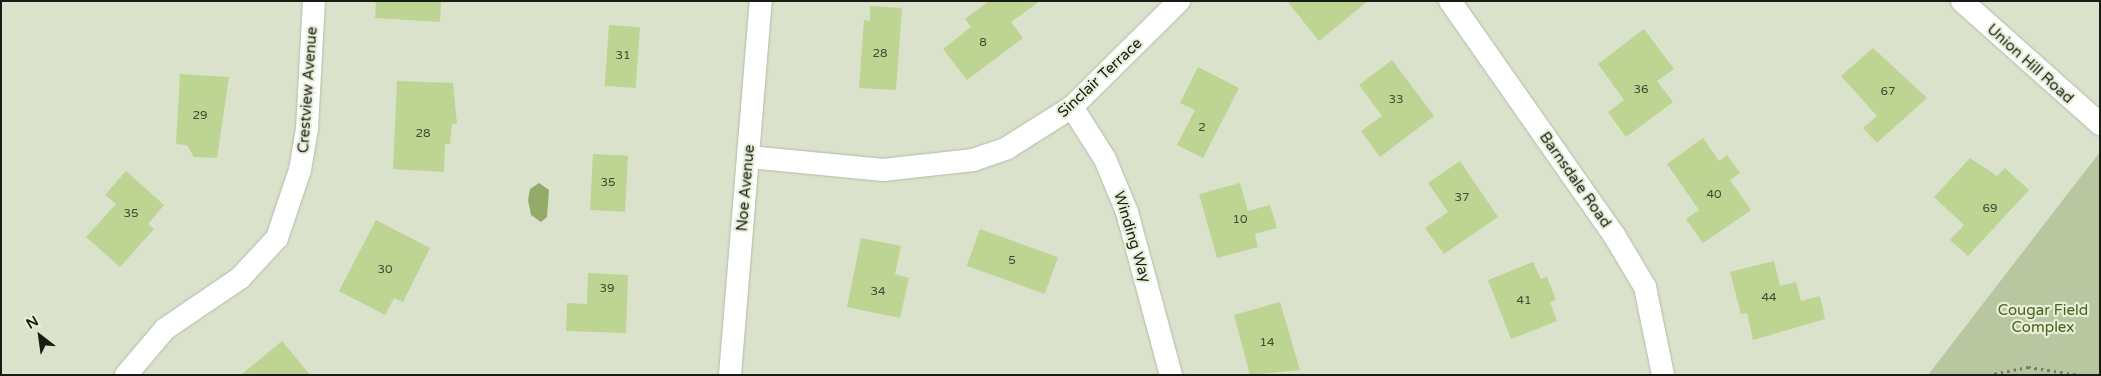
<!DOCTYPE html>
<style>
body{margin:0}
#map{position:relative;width:2101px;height:376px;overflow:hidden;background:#dae2cc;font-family:"Varela Round",sans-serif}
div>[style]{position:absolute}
.green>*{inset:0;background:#b9c7a0}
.water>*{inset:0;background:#94aa69}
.building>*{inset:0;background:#bdd492;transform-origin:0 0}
.path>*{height:3px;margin-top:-1.5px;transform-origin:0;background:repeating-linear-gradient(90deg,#777d6e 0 2.5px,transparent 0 6.5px)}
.roads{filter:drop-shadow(0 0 1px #b3bba6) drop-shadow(0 0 1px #b3bba6)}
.street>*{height:22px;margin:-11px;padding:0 11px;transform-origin:11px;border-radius:11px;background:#fff}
span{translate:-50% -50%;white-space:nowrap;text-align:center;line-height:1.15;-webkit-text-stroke:4.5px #e7efd9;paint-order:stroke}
.number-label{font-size:12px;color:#424a34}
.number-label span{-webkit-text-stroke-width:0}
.street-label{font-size:15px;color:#191c14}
.park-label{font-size:15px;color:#4c601a}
.frame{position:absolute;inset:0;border:2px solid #191c14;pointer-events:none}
.north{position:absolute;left:15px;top:311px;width:50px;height:50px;-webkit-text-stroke:4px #e7efd9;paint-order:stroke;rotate:330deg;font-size:14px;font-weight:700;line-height:20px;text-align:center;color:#191c14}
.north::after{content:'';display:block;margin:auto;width:18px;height:22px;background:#191c14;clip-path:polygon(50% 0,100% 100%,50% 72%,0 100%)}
</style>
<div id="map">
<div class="green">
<i style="clip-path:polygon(2100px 152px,2100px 375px,1928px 375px,2042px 227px)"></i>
</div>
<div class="water">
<i style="clip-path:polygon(539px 183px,549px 190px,547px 217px,541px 222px,531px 215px,528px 200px,530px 189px)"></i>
</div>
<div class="building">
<i style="clip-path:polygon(376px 1px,441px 1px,440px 22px,375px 18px)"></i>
<i style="clip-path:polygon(989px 1px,1040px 1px,1011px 22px,1023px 38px,967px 80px,943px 49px,971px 27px,965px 19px)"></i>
<i style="clip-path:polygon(1287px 1px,1368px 1px,1319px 41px)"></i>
<i style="clip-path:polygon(870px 6px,902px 8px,896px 90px,859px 88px,864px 20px,870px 21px)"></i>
<i style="left:609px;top:25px;width:31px;height:61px;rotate:4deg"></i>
<i style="clip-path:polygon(1644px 29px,1674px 69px,1657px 81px,1673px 102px,1626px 137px,1608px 112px,1624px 100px,1598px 64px)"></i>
<i style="clip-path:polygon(1873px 48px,1927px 98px,1877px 143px,1863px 128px,1877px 116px,1841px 76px)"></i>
<i style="clip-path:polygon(1392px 60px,1434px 116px,1380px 157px,1361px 131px,1382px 116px,1359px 85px)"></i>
<i style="clip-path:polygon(1198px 67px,1239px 88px,1203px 158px,1177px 145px,1195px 110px,1180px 103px)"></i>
<i style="clip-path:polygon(180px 74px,229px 77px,217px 158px,194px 157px,187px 145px,176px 144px)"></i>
<i style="clip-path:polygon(397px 81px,453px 83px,457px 124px,452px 124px,450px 144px,445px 144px,444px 172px,393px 169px)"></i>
<i style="clip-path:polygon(1703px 138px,1719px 161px,1727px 155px,1740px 173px,1730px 180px,1751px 210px,1703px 243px,1686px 219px,1699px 210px,1667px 164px)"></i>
<i style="left:593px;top:154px;width:35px;height:56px;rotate:3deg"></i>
<i style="clip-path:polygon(1970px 158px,1997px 176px,2005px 168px,2029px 190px,1968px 256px,1950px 240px,1964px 225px,1934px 197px)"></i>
<i style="clip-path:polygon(1460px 161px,1498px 217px,1444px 254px,1425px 228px,1448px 212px,1428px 183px)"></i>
<i style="clip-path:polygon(126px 171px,164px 205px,148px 224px,154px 229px,120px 267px,86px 237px,116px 204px,105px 195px)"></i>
<i style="clip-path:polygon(1240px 183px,1248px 211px,1270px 205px,1277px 228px,1255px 234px,1258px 247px,1217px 258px,1199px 194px)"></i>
<i style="clip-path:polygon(376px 220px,430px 248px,403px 302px,394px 298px,385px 315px,339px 291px)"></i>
<i style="left:980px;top:229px;width:83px;height:39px;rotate:20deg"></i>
<i style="clip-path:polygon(861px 238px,901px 246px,895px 274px,909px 278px,900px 318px,847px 307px)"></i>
<i style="clip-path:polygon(1774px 261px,1780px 286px,1796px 282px,1801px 301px,1820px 296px,1825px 319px,1753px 340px,1747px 313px,1741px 314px,1730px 272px)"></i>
<i style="clip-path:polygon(1533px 262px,1541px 279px,1547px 277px,1556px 300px,1550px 302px,1557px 321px,1511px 339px,1488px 280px)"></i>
<i style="clip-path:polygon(588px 273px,628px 275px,626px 333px,566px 331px,567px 303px,587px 304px)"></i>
<i style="clip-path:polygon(1280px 302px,1300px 370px,1250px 375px,1234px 315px)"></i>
<i style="clip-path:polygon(282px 341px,310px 375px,241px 375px)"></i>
</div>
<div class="path">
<i style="left:1988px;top:375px;width:41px;rotate:-11.3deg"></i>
<i style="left:2028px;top:367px;width:52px;rotate:8.9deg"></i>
</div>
<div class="roads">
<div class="street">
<i style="left:1450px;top:1px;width:286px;rotate:55deg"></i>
<i style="left:1614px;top:235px;width:61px;rotate:59.2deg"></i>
<i style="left:1645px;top:287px;width:90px;rotate:78.4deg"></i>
<i style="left:1962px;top:1px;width:185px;rotate:41.7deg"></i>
<i style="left:1072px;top:107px;width:62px;rotate:57.6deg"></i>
<i style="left:1105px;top:159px;width:57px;rotate:67.5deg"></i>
<i style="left:1127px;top:212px;width:169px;rotate:74.9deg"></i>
<i style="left:749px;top:157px;width:135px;rotate:5.5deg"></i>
<i style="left:883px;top:170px;width:91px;rotate:-6.3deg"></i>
<i style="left:973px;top:160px;width:36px;rotate:-19deg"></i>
<i style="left:1007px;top:148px;width:77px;rotate:-32.2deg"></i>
<i style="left:1072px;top:107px;width:151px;rotate:-44.7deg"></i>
<i style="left:126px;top:375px;width:60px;rotate:-49.7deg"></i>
<i style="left:165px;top:329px;width:91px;rotate:-34.2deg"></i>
<i style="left:240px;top:278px;width:54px;rotate:-47.2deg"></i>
<i style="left:277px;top:238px;width:72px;rotate:-71.3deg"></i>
<i style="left:300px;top:170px;width:42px;rotate:-80.3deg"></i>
<i style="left:307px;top:129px;width:128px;rotate:-86.9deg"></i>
<i style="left:730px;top:375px;width:375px;rotate:-85.3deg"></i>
</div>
</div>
<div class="number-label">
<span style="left:983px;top:43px">8</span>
<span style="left:880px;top:54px">28</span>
<span style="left:623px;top:56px">31</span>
<span style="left:1641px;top:90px">36</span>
<span style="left:1888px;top:92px">67</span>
<span style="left:1396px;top:100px">33</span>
<span style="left:200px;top:116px">29</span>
<span style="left:1202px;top:128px">2</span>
<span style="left:423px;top:134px">28</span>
<span style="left:608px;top:183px">35</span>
<span style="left:1714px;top:195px">40</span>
<span style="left:1462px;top:198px">37</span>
<span style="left:1990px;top:209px">69</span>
<span style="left:131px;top:214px">35</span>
<span style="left:1240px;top:220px">10</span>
<span style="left:1012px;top:261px">5</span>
<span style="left:385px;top:270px">30</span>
<span style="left:607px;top:289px">39</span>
<span style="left:878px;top:292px">34</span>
<span style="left:1769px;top:298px">44</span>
<span style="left:1524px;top:301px">41</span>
<span style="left:1267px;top:343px">14</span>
</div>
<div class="street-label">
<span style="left:2030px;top:64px;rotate:42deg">Union Hill Road</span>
<span style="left:1100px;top:78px;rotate:-43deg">Sinclair Terrace</span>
<span style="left:308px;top:90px;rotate:-86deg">Crestview Avenue</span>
<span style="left:1575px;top:180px;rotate:55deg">Barnsdale Road</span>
<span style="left:746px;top:188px;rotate:-85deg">Noe Avenue</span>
<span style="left:1132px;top:237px;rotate:73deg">Winding Way</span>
</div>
<div class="park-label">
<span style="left:2043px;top:319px">Cougar Field<br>Complex</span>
</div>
<div class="frame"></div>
<div class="north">N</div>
</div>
